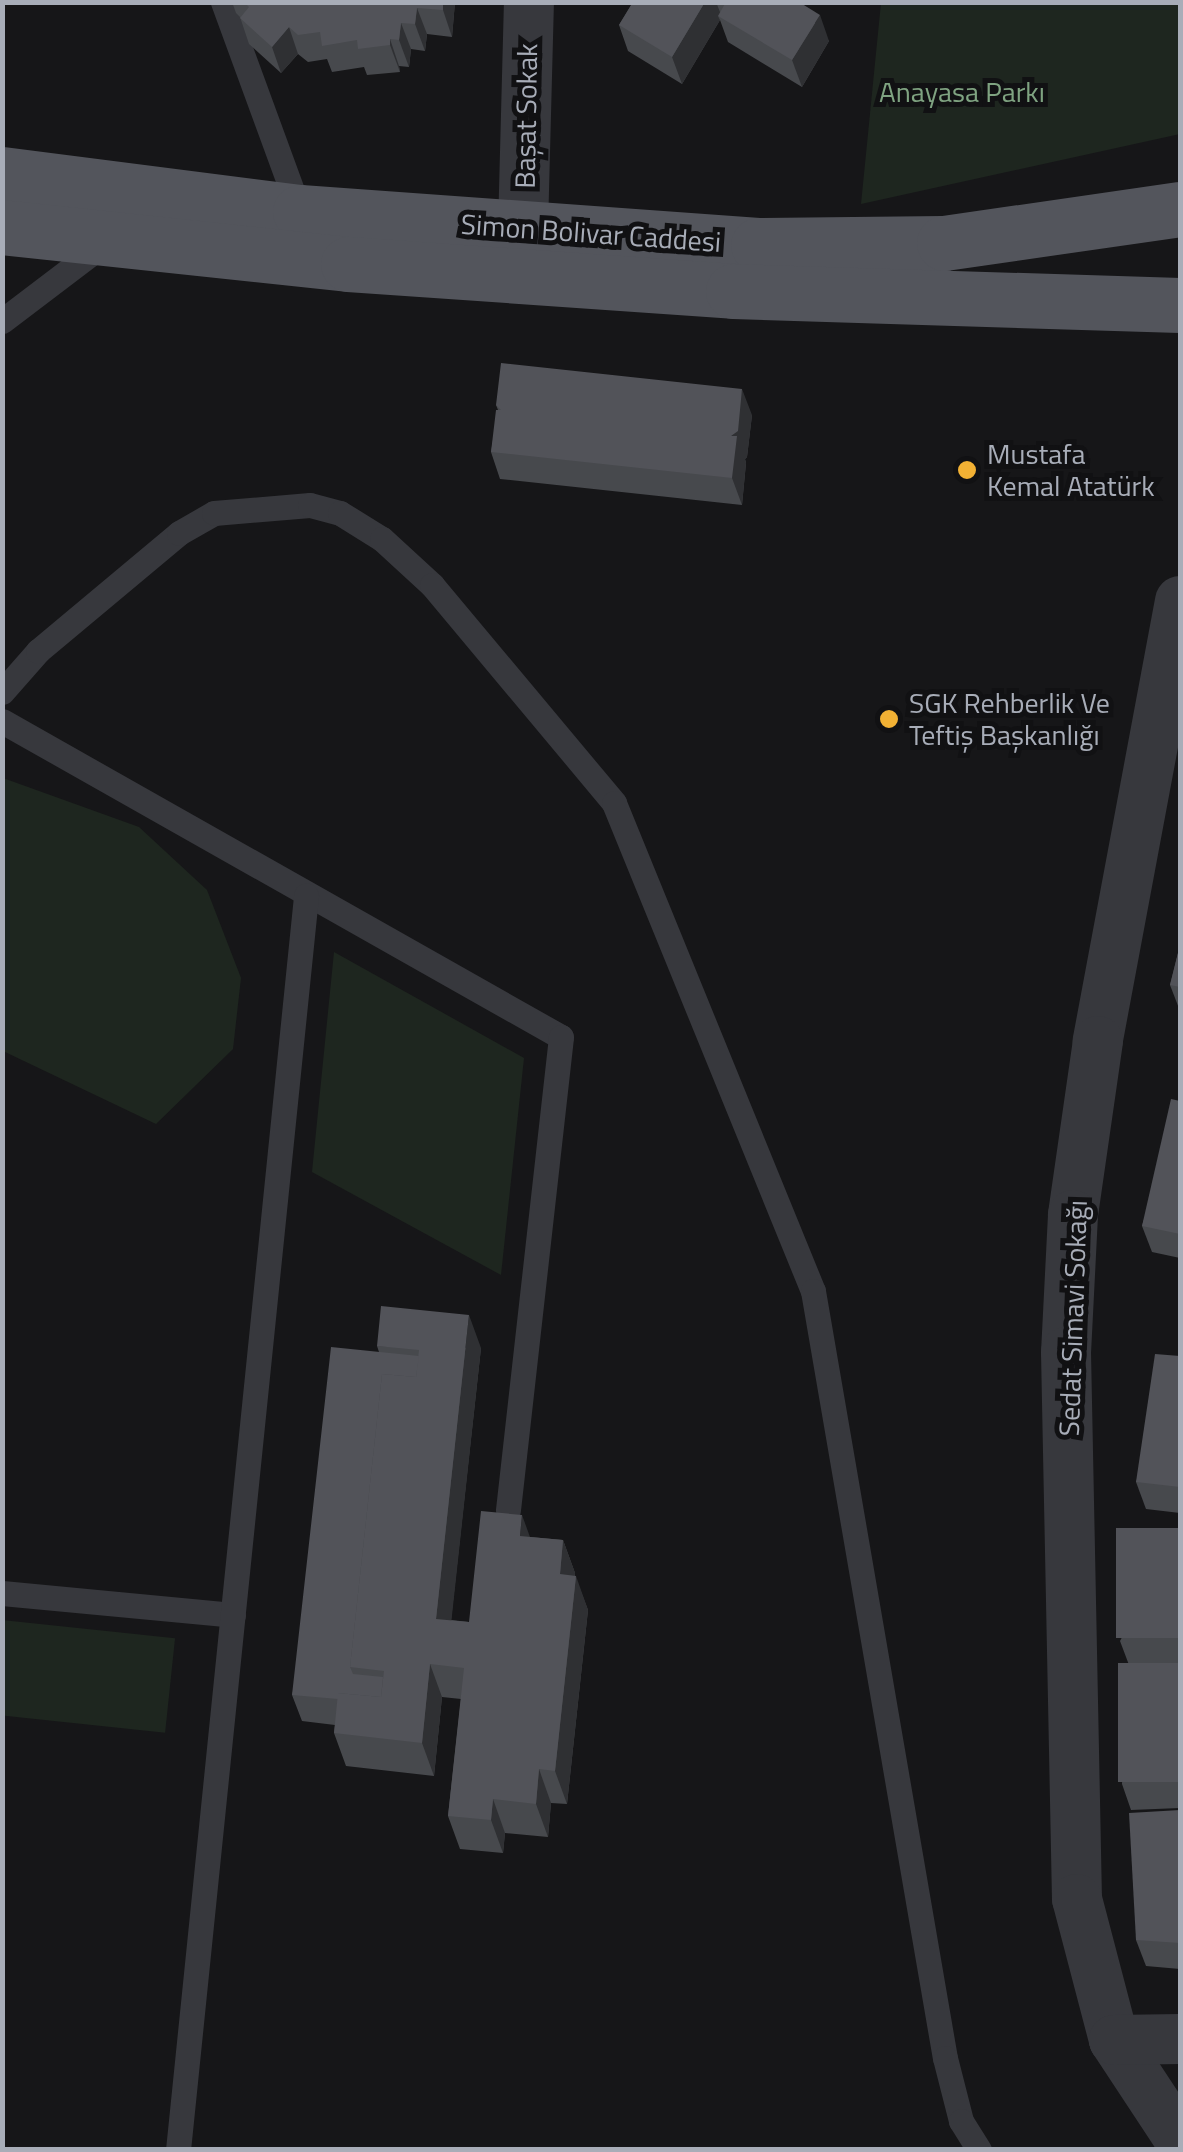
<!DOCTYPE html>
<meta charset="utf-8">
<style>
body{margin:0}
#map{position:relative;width:1183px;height:2152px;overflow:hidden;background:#161618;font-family:"Titillium Web",sans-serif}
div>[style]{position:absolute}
.green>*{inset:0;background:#1e261f;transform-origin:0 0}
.lane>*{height:25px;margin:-12.5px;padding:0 12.5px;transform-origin:12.5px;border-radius:12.5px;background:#37383d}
.street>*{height:50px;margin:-25px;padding:0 25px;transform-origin:25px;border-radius:25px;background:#37383d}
.primary>*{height:55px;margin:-27.5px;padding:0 27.5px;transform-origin:27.5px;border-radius:27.5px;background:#53555c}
.wall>*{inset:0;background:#47494d}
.shaded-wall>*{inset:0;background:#2f3033}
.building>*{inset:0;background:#525359;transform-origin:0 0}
.dots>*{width:28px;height:28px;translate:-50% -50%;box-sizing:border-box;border:5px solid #111113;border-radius:50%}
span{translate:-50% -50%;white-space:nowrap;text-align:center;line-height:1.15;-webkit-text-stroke:10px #111113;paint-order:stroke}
.park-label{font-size:28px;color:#7fa381}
.street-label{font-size:28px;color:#a8adb8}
.poi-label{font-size:28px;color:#a8adb8}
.left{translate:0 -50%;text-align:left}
.frame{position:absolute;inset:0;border:5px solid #a8adb8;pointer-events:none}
</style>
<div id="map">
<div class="green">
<i style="clip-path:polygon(881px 3px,1180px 3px,1180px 134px,861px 204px)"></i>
<i style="clip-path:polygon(3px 778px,139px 827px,207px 890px,241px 978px,233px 1049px,156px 1124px,3px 1051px)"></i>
<i style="clip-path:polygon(334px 952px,524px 1058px,501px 1275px,312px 1172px)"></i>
<i style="left:2px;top:1620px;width:174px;height:95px;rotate:6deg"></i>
</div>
<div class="lane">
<i style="left:223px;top:2px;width:224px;rotate:69.9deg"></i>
<i style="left:2px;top:321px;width:131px;rotate:-37.2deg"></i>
<i style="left:2px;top:692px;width:55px;rotate:-48.7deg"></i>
<i style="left:38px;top:651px;width:184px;rotate:-39.9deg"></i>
<i style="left:179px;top:533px;width:40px;rotate:-29.7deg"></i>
<i style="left:214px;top:513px;width:96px;rotate:-4.8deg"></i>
<i style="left:310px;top:505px;width:31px;rotate:15deg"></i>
<i style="left:340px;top:513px;width:49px;rotate:31.8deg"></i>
<i style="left:382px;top:539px;width:68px;rotate:42.6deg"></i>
<i style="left:432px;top:585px;width:284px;rotate:50.1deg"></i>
<i style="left:614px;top:803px;width:527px;rotate:67.82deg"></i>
<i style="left:813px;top:1291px;width:778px;rotate:80.24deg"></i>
<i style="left:945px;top:2058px;width:65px;rotate:75.7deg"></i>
<i style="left:961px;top:2121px;width:34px;rotate:58deg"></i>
<i style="left:2px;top:721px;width:642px;rotate:29.48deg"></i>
<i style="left:561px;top:1037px;width:476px;rotate:96.4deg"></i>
<i style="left:2px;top:1593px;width:232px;rotate:5.4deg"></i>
<i style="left:178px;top:2150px;width:1261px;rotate:-84.17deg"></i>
</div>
<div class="street">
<i style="left:523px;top:229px;width:227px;rotate:-88.5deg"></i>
<i style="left:1180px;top:601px;width:448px;rotate:100.6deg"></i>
<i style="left:1098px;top:1041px;width:176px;rotate:98.2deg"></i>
<i style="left:1073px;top:1215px;width:137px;rotate:92.9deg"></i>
<i style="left:1066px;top:1352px;width:547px;rotate:88.85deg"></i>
<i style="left:1077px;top:1899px;width:146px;rotate:75.3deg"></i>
<i style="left:1114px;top:2040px;width:120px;rotate:56.6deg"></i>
<i style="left:1114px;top:2040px;width:66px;rotate:-0.9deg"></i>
</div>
<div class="primary">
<i style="left:2px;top:174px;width:300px;rotate:7.3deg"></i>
<i style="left:300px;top:212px;width:459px;rotate:4.1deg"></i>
<i style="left:758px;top:245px;width:186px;rotate:-0.6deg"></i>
<i style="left:944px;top:243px;width:238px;rotate:-8.2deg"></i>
<i style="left:2px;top:227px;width:348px;rotate:6.1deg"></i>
<i style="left:348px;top:264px;width:386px;rotate:4deg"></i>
<i style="left:733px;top:291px;width:447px;rotate:1.8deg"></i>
</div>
<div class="wall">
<i style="clip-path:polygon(232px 2px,455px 2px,452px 37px,427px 34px,425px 51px,411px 49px,409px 67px,399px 66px,400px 72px,367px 75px,364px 67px,332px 72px,327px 59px,308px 62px,298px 54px,281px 73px,249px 44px,240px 17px,236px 13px)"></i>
<i style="clip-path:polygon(633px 2px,799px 2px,829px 41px,802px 87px,728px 42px,720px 20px,682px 84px,628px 51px,619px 25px)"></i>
<i style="clip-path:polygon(496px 405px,752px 415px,747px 457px,745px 459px,746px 463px,742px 505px,500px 479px,491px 452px,498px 410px)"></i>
<i style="clip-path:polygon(1180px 945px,1180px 1011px,1170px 985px)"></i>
<i style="clip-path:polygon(1180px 1101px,1180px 1258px,1152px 1252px,1142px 1226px)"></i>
<i style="clip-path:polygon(377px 1346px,481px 1348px,451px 1620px,469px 1622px,530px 1537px,563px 1540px,575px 1573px,575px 1576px,588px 1610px,567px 1804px,551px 1803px,548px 1837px,505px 1833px,503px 1853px,460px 1849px,448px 1816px,461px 1699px,442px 1697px,434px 1776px,346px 1766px,334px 1733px,335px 1725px,302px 1721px,292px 1695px,379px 1352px)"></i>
<i style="clip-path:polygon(1180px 1356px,1180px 1513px,1146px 1509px,1136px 1482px)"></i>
<i style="clip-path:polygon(1180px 1528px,1180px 1808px,1131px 1810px,1122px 1784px,1129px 1665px,1120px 1641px)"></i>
<i style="clip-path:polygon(1180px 1810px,1180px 1969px,1146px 1966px,1136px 1940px)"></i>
</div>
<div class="shaded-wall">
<i style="clip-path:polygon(443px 2px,455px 2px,452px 37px,443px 10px)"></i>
<i style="clip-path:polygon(705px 2px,716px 2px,722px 17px,718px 16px,720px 20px,682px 84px,672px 57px)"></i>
<i style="clip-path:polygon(417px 8px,427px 34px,425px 51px,415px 24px)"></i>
<i style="clip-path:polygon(820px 15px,829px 41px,802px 87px,792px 60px)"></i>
<i style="clip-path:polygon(401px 23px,411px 49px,409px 67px,399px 40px)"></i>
<i style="clip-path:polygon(289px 27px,298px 54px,281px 73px,272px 47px)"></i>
<i style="clip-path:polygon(390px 39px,399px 66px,400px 72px,390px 45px)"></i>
<i style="clip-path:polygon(742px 389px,752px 415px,747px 457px,745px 459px,746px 463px,742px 505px,732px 478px,731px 436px)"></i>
<i style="clip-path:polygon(469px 1315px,481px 1348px,448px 1652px,436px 1619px)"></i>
<i style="clip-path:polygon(522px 1515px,534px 1548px,520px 1536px)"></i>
<i style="clip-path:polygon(563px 1540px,575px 1573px,572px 1608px,560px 1574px)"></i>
<i style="clip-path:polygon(576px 1576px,588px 1610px,567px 1804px,555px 1771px)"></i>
<i style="clip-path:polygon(430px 1664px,442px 1697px,434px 1776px,422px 1743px)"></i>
<i style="clip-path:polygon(539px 1769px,551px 1803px,548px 1837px,536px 1804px)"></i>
<i style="clip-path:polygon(493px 1799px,505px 1833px,503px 1853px,491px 1820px)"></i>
</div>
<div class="building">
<i style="clip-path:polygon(244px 2px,443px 2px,443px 10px,417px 8px,415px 24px,401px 23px,399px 40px,390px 39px,390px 45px,358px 49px,357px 40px,322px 46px,320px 32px,298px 35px,289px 27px,272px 47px,240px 18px,249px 7px)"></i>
<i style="clip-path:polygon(633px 2px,705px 2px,672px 57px,619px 25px)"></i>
<i style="clip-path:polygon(726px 2px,799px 2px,820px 15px,792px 60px,718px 16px)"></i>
<i style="clip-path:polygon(501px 363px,742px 389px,738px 431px,731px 436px,737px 436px,732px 478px,491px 452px,496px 410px,501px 410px,496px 405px)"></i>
<i style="clip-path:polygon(1180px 945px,1180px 987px,1170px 985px)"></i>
<i style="clip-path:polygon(1171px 1099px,1180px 1101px,1180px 1234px,1142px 1226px)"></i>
<i style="clip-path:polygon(381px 1306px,469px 1315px,436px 1619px,469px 1622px,481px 1511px,522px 1515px,520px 1536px,563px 1540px,560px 1574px,576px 1576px,555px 1771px,539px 1769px,536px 1804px,493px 1799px,491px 1820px,448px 1816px,464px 1668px,430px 1664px,422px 1743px,334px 1733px,338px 1693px,381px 1697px,384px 1671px,350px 1667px,382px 1374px,416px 1377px,419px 1350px,377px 1346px)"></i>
<i style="clip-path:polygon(331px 1347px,419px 1356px,416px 1377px,382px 1374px,350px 1667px,353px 1674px,383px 1677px,381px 1697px,338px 1693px,338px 1699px,292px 1695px)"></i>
<i style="clip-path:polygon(1155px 1354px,1180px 1356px,1180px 1487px,1136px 1482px)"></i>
<i style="left:1180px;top:1528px;width:110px;height:64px;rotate:90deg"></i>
<i style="left:1180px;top:1663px;width:119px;height:62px;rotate:90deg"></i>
<i style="clip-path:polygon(1180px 1810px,1180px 1943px,1136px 1940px,1129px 1813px)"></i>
</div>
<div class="dots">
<i style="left:967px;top:470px;background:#f2b134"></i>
<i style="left:889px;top:719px;background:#f2b134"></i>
</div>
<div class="park-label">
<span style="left:962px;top:92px">Anayasa Parkı</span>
</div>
<div class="street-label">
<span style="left:526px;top:116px;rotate:-89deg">Başat Sokak</span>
<span style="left:591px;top:233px;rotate:4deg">Simon Bolivar Caddesi</span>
<span style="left:1073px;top:1318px;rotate:-88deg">Sedat Simavi Sokağı</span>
</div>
<div class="poi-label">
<span class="left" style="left:987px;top:470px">Mustafa<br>Kemal Atatürk</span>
<span class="left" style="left:909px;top:719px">SGK Rehberlik Ve<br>Teftiş Başkanlığı</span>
</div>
<div class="frame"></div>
</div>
